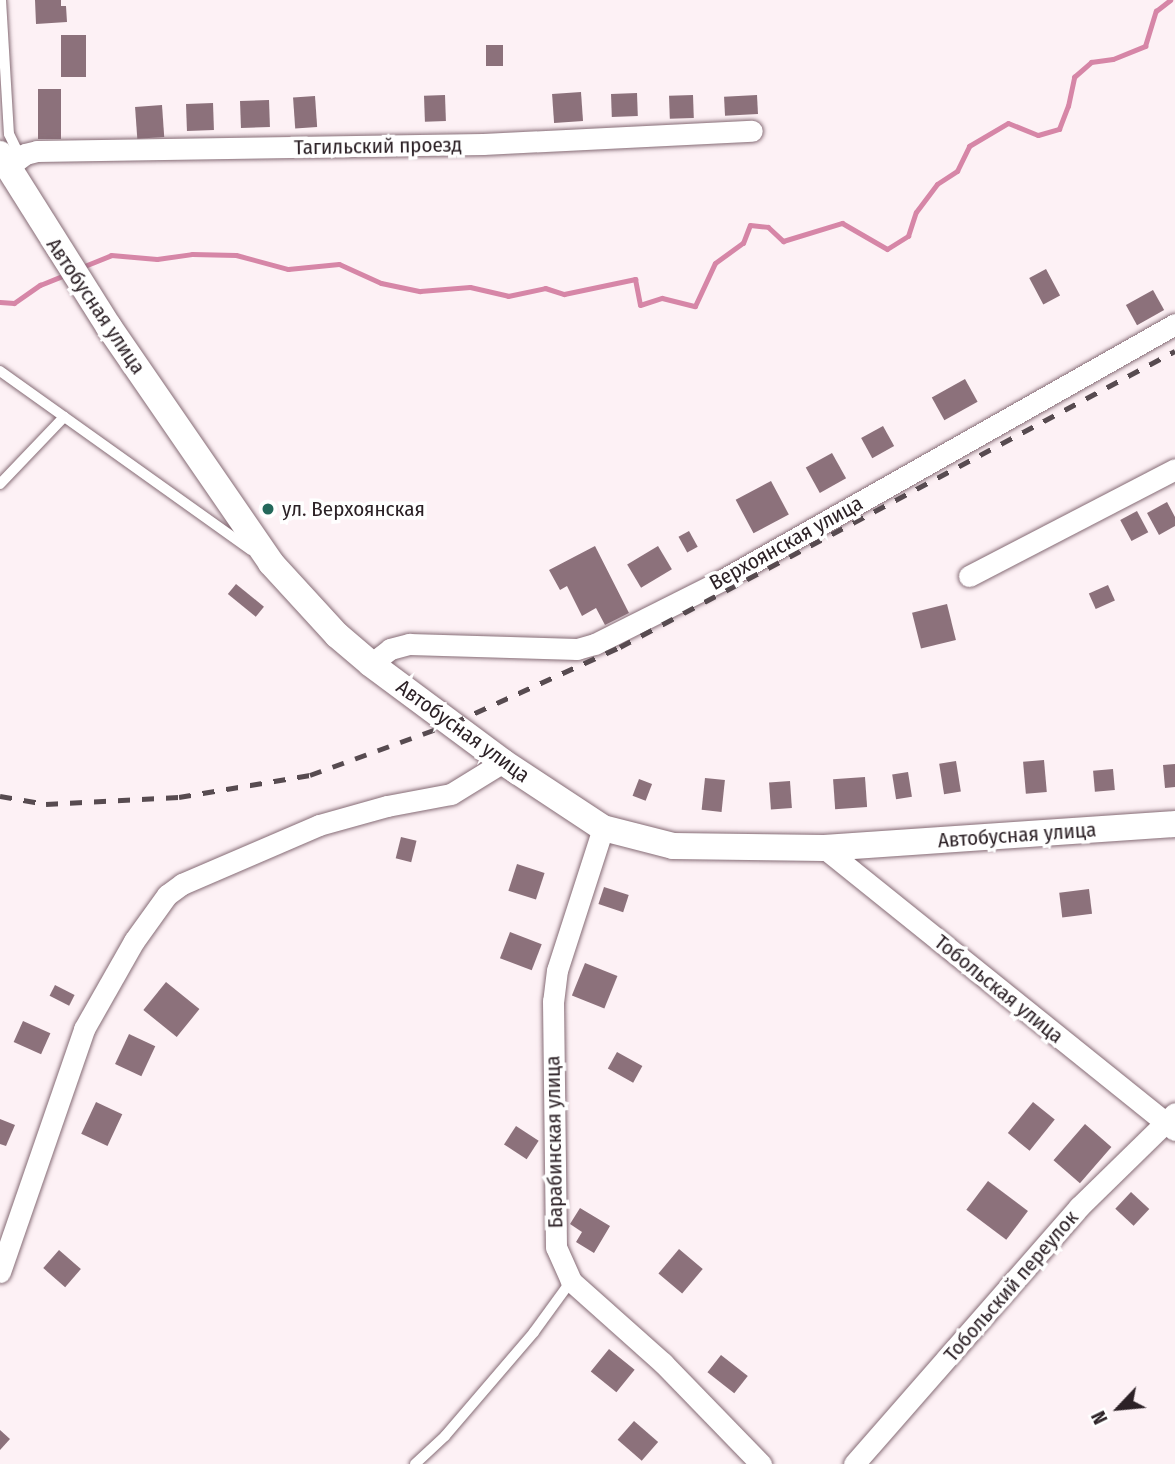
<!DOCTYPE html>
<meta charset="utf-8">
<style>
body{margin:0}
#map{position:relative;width:1175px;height:1464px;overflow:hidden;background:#fdf1f5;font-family:"Fira Sans Condensed",sans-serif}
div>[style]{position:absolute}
.stream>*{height:5px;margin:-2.5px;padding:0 2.5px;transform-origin:2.5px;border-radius:2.5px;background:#d686a7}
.building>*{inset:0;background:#8c717b;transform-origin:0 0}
.roads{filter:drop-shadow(0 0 2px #856b75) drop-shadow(0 0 2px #856b75)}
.service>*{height:10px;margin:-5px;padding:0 5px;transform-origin:5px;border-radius:5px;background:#fff}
.minor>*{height:21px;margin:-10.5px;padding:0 10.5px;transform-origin:10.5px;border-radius:10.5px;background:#fff}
.tertiary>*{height:26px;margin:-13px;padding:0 13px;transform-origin:13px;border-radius:13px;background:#fff}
.rail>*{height:5px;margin-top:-2.5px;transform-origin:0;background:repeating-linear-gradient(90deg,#574b50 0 12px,transparent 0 24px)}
.dots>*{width:19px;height:19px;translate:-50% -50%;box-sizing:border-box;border:4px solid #fff;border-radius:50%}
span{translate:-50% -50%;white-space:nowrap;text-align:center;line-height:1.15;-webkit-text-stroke:7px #fff;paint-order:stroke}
.street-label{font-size:21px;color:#2c2126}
.poi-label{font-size:21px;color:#2c2126}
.left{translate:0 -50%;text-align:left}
.north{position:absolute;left:1084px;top:1373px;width:70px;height:70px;-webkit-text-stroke:5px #fff;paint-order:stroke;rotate:244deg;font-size:19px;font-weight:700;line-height:28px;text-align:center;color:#2c2126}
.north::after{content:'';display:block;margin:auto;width:24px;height:32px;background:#2c2126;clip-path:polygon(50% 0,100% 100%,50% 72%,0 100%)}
</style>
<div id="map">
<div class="stream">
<i style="left:82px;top:267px;width:31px;rotate:-22deg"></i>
<i style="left:111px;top:255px;width:46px;rotate:5deg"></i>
<i style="left:157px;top:259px;width:35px;rotate:-8deg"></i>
<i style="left:192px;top:254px;width:44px;rotate:1.3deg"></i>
<i style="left:236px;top:255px;width:54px;rotate:15.1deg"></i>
<i style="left:288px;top:269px;width:51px;rotate:-5.6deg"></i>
<i style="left:339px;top:264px;width:46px;rotate:24.3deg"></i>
<i style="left:381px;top:283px;width:40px;rotate:12deg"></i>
<i style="left:420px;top:291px;width:50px;rotate:-4.6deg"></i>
<i style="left:470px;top:287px;width:39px;rotate:13deg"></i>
<i style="left:508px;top:296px;width:38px;rotate:-12deg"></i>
<i style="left:545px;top:288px;width:20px;rotate:18deg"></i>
<i style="left:564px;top:294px;width:73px;rotate:-11.9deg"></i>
<i style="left:635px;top:279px;width:26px;rotate:79deg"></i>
<i style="left:640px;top:305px;width:23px;rotate:-18deg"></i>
<i style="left:662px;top:298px;width:34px;rotate:14deg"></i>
<i style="left:695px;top:306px;width:47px;rotate:-65.1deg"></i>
<i style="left:715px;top:263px;width:34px;rotate:-36deg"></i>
<i style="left:743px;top:243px;width:19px;rotate:-69deg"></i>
<i style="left:750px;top:225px;width:18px;rotate:6deg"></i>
<i style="left:768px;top:227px;width:21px;rotate:43deg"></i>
<i style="left:783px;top:241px;width:62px;rotate:-17deg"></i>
<i style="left:842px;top:223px;width:52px;rotate:30deg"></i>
<i style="left:887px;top:249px;width:25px;rotate:-32deg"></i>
<i style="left:908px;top:236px;width:25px;rotate:-72deg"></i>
<i style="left:916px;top:212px;width:35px;rotate:-53deg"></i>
<i style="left:937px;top:184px;width:24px;rotate:-33deg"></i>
<i style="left:957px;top:171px;width:28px;rotate:-64deg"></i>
<i style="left:969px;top:146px;width:45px;rotate:-30.5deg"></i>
<i style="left:1008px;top:123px;width:32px;rotate:22deg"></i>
<i style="left:1038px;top:135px;width:22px;rotate:-16deg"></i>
<i style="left:1059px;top:129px;width:25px;rotate:-69deg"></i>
<i style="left:1068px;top:106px;width:30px;rotate:-78deg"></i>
<i style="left:1074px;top:77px;width:23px;rotate:-41deg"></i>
<i style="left:1091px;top:62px;width:22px;rotate:-8deg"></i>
<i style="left:1113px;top:59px;width:35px;rotate:-22deg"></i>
<i style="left:1145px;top:46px;width:37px;rotate:-73deg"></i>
<i style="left:1156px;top:11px;width:18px;rotate:-38deg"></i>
<i style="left:0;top:302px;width:14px;rotate:4deg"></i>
<i style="left:14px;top:303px;width:32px;rotate:-35deg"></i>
<i style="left:40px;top:285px;width:29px;rotate:-22deg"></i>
</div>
<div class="building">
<i style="clip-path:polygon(35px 0,61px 0,61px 6px,66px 6px,67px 22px,36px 24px)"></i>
<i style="left:61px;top:35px;width:25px;height:42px"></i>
<i style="left:486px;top:45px;width:17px;height:21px"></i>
<i style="left:38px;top:89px;width:23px;height:50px"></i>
<i style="left:581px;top:92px;width:29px;height:29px;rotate:86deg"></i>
<i style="left:637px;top:93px;width:23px;height:26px;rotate:88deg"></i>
<i style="left:445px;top:95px;width:26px;height:21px;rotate:88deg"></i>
<i style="left:693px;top:95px;width:23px;height:24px;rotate:88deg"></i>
<i style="left:757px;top:95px;width:19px;height:33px;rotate:87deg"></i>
<i style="left:315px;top:96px;width:31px;height:22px;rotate:86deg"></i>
<i style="left:269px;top:100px;width:27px;height:29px;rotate:88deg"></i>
<i style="left:213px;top:103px;width:27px;height:27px;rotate:88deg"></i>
<i style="left:162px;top:105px;width:32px;height:27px;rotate:86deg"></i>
<i style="left:1046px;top:269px;width:30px;height:19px;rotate:62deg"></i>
<i style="left:1153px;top:290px;width:23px;height:31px;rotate:61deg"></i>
<i style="left:965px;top:379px;width:26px;height:38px;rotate:61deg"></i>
<i style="left:883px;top:426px;width:23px;height:25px;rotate:61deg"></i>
<i style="left:832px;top:453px;width:29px;height:30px;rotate:61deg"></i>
<i style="left:771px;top:481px;width:38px;height:40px;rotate:62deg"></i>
<i style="clip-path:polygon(1167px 502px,1175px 517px,1175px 526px,1159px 535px,1147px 513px)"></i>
<i style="left:1137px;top:511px;width:24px;height:19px;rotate:62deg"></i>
<i style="left:689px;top:531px;width:18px;height:12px;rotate:61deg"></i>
<i style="clip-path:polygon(595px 546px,629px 613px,605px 625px,596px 608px,582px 616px,567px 586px,560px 590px,549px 570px)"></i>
<i style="left:658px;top:546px;width:27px;height:36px;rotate:59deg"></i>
<i style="left:236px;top:584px;width:36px;height:13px;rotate:39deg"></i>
<i style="left:1108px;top:585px;width:17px;height:21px;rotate:66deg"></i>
<i style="left:947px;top:604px;width:37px;height:36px;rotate:76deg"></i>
<i style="left:1044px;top:760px;width:32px;height:21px;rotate:85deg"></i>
<i style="left:956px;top:761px;width:31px;height:17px;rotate:81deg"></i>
<i style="clip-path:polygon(1175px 764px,1175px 787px,1165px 788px,1163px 765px)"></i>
<i style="left:1113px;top:769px;width:21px;height:20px;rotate:85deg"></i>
<i style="left:908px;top:772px;width:25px;height:16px;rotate:81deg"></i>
<i style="left:865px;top:777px;width:30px;height:32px;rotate:86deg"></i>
<i style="left:705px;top:778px;width:20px;height:32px;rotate:6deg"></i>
<i style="left:639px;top:779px;width:14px;height:18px;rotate:21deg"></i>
<i style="left:790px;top:781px;width:27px;height:21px;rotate:86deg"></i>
<i style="left:401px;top:837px;width:16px;height:22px;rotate:14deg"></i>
<i style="left:517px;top:864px;width:29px;height:28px;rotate:18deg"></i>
<i style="left:604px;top:887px;width:26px;height:18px;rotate:18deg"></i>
<i style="left:1089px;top:889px;width:25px;height:30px;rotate:83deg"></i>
<i style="left:510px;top:932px;width:34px;height:28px;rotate:21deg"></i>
<i style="left:585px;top:963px;width:35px;height:35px;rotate:22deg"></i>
<i style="left:166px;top:982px;width:43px;height:36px;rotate:39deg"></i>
<i style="left:55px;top:985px;width:22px;height:12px;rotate:27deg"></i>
<i style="left:23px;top:1021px;width:30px;height:23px;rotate:24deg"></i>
<i style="left:129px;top:1034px;width:29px;height:33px;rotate:25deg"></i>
<i style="left:617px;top:1052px;width:29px;height:19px;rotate:29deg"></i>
<i style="left:96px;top:1102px;width:29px;height:35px;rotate:25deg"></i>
<i style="left:1033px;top:1102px;width:28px;height:40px;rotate:39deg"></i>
<i style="clip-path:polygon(0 1119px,15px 1125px,6px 1146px,0 1144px)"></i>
<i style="left:1085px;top:1124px;width:35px;height:48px;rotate:41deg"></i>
<i style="left:516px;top:1126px;width:27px;height:22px;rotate:33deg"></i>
<i style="left:988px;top:1181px;width:50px;height:36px;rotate:37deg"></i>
<i style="left:1131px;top:1192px;width:25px;height:23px;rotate:43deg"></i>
<i style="clip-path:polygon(580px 1208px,610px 1226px,594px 1253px,576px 1242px,582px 1232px,570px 1224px)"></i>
<i style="left:679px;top:1249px;width:31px;height:32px;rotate:40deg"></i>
<i style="left:59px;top:1250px;width:29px;height:24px;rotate:41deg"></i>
<i style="left:609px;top:1349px;width:33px;height:29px;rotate:39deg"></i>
<i style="left:721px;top:1355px;width:34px;height:22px;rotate:38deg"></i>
<i style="left:634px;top:1421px;width:32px;height:25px;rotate:41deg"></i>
<i style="clip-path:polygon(0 1430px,10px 1439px,0 1450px)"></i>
</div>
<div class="roads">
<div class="service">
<i style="left:1px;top:0;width:134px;rotate:86.6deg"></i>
<i style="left:9px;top:134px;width:25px;rotate:64deg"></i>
<i style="left:0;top:371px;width:308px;rotate:35.5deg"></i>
<i style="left:0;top:484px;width:93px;rotate:-46.3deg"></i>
<i style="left:415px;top:1464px;width:41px;rotate:-43deg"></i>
<i style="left:445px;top:1436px;width:137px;rotate:-49.4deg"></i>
<i style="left:534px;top:1332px;width:63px;rotate:-54deg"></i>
</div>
<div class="minor">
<i style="left:8px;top:167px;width:21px;rotate:-37deg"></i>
<i style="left:25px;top:154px;width:12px;rotate:-14deg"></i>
<i style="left:37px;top:151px;width:446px;rotate:-0.9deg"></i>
<i style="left:483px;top:144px;width:269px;rotate:-2.8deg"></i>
<i style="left:969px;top:576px;width:232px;rotate:-27.4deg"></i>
<i style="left:371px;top:664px;width:24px;rotate:-38deg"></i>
<i style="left:390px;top:649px;width:20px;rotate:-15deg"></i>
<i style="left:409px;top:644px;width:168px;rotate:1.7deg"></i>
<i style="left:577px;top:649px;width:19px;rotate:-16deg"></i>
<i style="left:595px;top:644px;width:144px;rotate:-26.7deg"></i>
<i style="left:724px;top:579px;width:518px;rotate:-29.48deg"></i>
<i style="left:603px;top:828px;width:149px;rotate:107.9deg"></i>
<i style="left:557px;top:970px;width:31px;rotate:97deg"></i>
<i style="left:553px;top:1001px;width:246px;rotate:89.3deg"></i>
<i style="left:556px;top:1247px;width:37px;rotate:66deg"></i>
<i style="left:571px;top:1281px;width:123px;rotate:41.7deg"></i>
<i style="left:663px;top:1363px;width:141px;rotate:45.9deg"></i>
<i style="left:824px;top:848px;width:450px;rotate:38.8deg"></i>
<i style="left:0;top:1272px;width:257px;rotate:-70.9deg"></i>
<i style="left:84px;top:1029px;width:101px;rotate:-60.4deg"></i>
<i style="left:134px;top:941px;width:57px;rotate:-54.3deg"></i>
<i style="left:167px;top:895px;width:19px;rotate:-36deg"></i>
<i style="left:182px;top:884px;width:149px;rotate:-23.3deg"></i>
<i style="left:319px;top:825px;width:71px;rotate:-15.6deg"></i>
<i style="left:387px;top:806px;width:65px;rotate:-10.6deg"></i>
<i style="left:451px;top:794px;width:61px;rotate:-31.6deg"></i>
<i style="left:854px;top:1464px;width:342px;rotate:-48.8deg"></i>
<i style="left:1079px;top:1207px;width:134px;rotate:-44.4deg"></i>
</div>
<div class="tertiary">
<i style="left:0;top:154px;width:204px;rotate:57.8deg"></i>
<i style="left:109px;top:327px;width:286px;rotate:55.5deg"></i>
<i style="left:271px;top:563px;width:98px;rotate:47.5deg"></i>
<i style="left:337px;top:635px;width:45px;rotate:40.5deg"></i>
<i style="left:371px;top:664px;width:164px;rotate:36.6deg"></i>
<i style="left:503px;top:762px;width:120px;rotate:33.4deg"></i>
<i style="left:603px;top:828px;width:72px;rotate:14.4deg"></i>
<i style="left:673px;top:846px;width:151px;rotate:0.8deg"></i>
<i style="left:824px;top:848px;width:352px;rotate:-3.9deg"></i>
</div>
</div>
<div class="rail">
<i style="left:0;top:796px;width:47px;rotate:9.9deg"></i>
<i style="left:46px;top:804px;width:133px;rotate:-3deg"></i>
<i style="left:179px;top:797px;width:133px;rotate:-9.5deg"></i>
<i style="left:310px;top:775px;width:152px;rotate:-20deg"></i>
<i style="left:453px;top:723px;width:183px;rotate:-24.5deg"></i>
<i style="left:620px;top:647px;width:629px;rotate:-28.07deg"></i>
</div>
<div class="dots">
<i style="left:268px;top:509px;background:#24685b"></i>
</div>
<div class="street-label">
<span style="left:378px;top:146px;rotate:-1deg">Тагильский проезд</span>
<span style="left:96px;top:306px;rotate:56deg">Автобусная улица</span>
<span style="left:786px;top:543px;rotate:-29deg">Верхоянская улица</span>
<span style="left:463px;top:731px;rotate:36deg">Автобусная улица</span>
<span style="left:1017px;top:835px;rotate:-4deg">Автобусная улица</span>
<span style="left:999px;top:989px;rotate:39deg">Тобольская улица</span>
<span style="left:554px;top:1142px;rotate:-91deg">Барабинская улица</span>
<span style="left:1011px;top:1286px;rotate:-49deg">Тобольский переулок</span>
</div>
<div class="poi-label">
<span class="left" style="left:282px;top:509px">ул. Верхоянская</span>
</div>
<div class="north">N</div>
</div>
